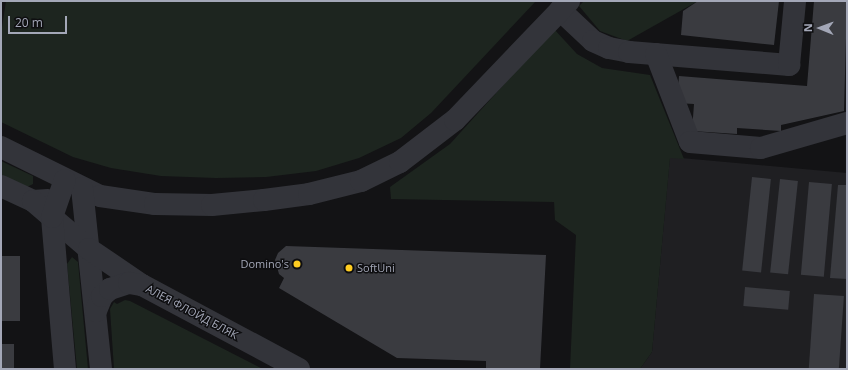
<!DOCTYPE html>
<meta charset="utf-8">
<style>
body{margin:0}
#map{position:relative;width:848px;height:370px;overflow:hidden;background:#131315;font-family:"Open Sans",sans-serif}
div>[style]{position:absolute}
.built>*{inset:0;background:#1f1f22}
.green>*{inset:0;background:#1d251f}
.building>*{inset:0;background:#3a3b40;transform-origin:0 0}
.minor>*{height:22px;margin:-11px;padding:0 11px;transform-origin:11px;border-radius:11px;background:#33343a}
.dots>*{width:11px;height:11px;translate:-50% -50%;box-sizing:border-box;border:2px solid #0e0e10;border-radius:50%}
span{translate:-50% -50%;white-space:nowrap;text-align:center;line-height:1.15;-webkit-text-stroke:3px #0e0e10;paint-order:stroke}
.poi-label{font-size:11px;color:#a3a7b7}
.right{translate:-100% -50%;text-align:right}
.left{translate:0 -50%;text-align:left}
.street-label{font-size:11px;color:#a3a7b7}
.frame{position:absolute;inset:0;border:2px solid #a3a7b7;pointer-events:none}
.north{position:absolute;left:800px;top:8px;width:40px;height:40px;-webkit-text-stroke:3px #0e0e10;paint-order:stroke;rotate:271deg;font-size:11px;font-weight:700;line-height:16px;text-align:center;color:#a3a7b7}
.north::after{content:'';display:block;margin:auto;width:14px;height:18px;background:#a3a7b7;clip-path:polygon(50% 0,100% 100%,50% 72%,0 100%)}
.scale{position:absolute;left:8px;top:16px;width:59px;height:18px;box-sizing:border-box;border:2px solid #a3a7b7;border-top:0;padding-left:5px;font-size:12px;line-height:14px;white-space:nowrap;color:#a3a7b7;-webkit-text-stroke:3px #0e0e10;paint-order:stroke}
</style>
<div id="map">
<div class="built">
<i style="clip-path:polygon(670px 157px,847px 173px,847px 369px,640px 369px,652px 352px)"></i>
</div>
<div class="green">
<i style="clip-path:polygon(6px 1px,536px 1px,431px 113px,401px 138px,359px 158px,316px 171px,266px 177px,216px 178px,161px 176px,111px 168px,73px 157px,1px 122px,1px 34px)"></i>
<i style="clip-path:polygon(584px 1px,698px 1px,627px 41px,600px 31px,579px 6px)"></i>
<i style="clip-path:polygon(554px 29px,577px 54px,602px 68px,650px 75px,684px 159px,670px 158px,652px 352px,640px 369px,570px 369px,576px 235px,555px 220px,554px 202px,391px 199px,390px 187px,450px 144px)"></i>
<i style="clip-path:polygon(1px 161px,33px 176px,33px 184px,27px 187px,1px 175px)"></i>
<i style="clip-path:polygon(72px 257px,78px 262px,88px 369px,77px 369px,67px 264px)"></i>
<i style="clip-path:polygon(125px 300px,130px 301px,263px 369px,114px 369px,110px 309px,114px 302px,117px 304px)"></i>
</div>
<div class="building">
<i style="clip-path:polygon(698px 1px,779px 1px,774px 45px,681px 35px,683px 11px)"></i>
<i style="clip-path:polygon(814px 1px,847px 1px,844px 111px,781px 125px,781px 131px,737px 128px,737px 134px,692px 131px,694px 104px,677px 103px,679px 76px,807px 86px)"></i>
<i style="left:752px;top:177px;width:19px;height:94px;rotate:6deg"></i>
<i style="left:780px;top:179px;width:18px;height:94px;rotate:6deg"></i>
<i style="left:809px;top:182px;width:23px;height:93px;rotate:5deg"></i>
<i style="clip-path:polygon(838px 185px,847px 185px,847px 279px,830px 278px)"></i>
<i style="clip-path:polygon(286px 246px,546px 255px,540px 369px,486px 369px,486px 361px,397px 358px,279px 288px,284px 278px,279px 274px,275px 260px,278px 253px)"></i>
<i style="left:1px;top:256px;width:19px;height:65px"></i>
<i style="left:745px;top:287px;width:45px;height:19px;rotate:5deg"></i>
<i style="left:814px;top:294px;width:30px;height:75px;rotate:4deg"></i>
<i style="left:1px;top:344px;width:13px;height:25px"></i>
</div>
<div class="minor">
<i style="left:560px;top:10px;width:45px;rotate:43.2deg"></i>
<i style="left:593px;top:41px;width:17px;rotate:24deg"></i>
<i style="left:609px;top:48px;width:20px;rotate:11deg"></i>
<i style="left:629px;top:52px;width:161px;rotate:4.6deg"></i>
<i style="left:789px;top:65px;width:64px;rotate:-84.6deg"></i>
<i style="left:656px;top:54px;width:94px;rotate:68.9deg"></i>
<i style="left:690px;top:142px;width:71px;rotate:4.8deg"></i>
<i style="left:761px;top:148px;width:90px;rotate:-16.2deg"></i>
<i style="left:1px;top:147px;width:110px;rotate:26.3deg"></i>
<i style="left:100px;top:196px;width:56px;rotate:8.3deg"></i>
<i style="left:155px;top:204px;width:57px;rotate:1deg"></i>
<i style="left:212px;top:205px;width:52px;rotate:-5.5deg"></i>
<i style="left:264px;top:200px;width:45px;rotate:-7.6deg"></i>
<i style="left:309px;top:194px;width:54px;rotate:-14deg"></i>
<i style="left:361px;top:181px;width:43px;rotate:-26deg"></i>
<i style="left:400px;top:162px;width:69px;rotate:-37.4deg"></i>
<i style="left:455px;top:120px;width:165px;rotate:-46.2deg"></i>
<i style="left:1px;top:186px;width:35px;rotate:25deg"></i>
<i style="left:33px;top:201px;width:15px;rotate:-4deg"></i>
<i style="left:82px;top:188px;width:182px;rotate:84deg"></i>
<i style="left:33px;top:201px;width:74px;rotate:40.6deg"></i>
<i style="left:89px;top:249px;width:64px;rotate:34.2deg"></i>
<i style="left:142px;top:285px;width:178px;rotate:28.1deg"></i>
<i style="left:96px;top:311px;width:16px;rotate:-68deg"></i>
<i style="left:102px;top:296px;width:11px;rotate:-41deg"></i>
<i style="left:110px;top:289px;width:20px;rotate:-18deg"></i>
<i style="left:129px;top:283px;width:13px;rotate:9deg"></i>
<i style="left:65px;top:369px;width:153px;rotate:-94.9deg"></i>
<i style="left:52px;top:217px;width:39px;rotate:-71deg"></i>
</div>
<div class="dots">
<i style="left:297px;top:264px;background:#ffcd21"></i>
<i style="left:349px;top:268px;background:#ffcd21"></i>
</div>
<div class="poi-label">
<span class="right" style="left:289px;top:264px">Domino's</span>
<span class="left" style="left:357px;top:268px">SoftUni</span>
</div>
<div class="street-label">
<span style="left:192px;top:312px;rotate:28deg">АЛЕЯ ФЛОЙД БЛЯК</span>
</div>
<div class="frame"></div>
<div class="north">N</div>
<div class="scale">20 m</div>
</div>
